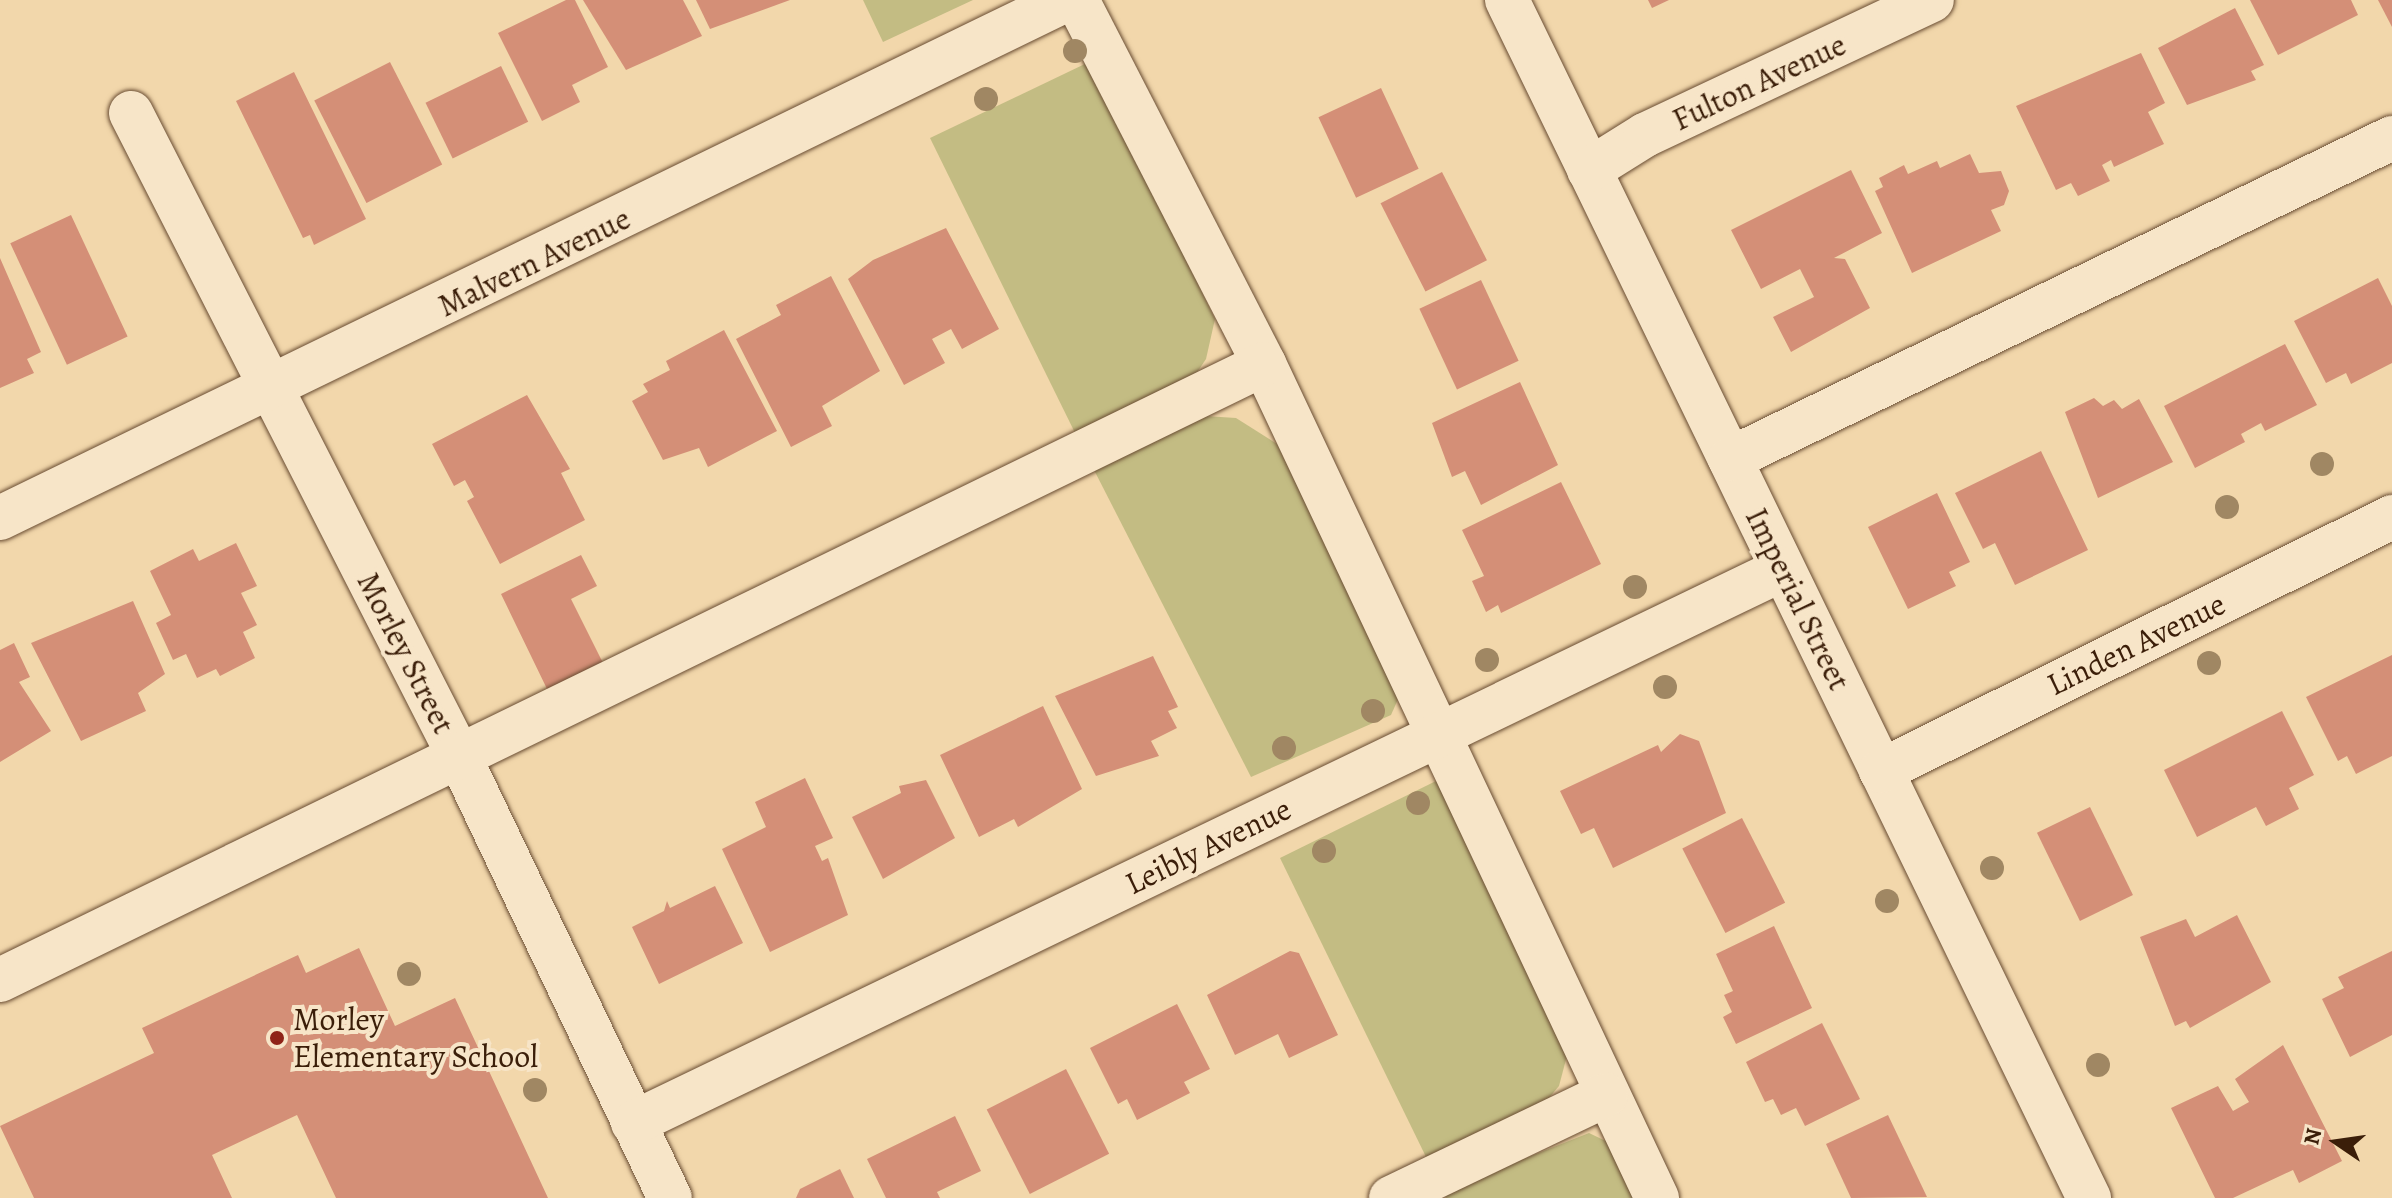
<!DOCTYPE html>
<style>
body{margin:0}
#map{position:relative;width:2392px;height:1198px;overflow:hidden;background:#f2d7ab;font-family:Alegreya,serif}
div>[style]{position:absolute}
.green>*{inset:0;background:#c3bc83}
.building>*{inset:0;background:#d48f77;transform-origin:0 0}
.roads{filter:drop-shadow(0 0 2px #694c32) drop-shadow(0 0 2px #694c32)}
.minor>*{height:44px;margin:-22px;padding:0 22px;transform-origin:22px;border-radius:22px;background:#f7e5c8}
.trees>*{width:24px;height:24px;margin:-12px;border-radius:50%;background:#a08763}
.dots>*{width:22px;height:22px;translate:-50% -50%;box-sizing:border-box;border:4px solid #f7e5c8;border-radius:50%}
span{translate:-50% -50%;white-space:nowrap;text-align:center;line-height:1.15;-webkit-text-stroke:8px #f7e5c8;paint-order:stroke}
.street-label{font-size:32px;color:#3b1e09}
.poi-label{font-size:32px;color:#3b1e09}
.left{translate:0 -50%;text-align:left}
.north{position:absolute;left:2296px;top:1102px;width:80px;height:80px;-webkit-text-stroke:6px #f7e5c8;paint-order:stroke;rotate:283deg;font-size:22px;font-weight:700;line-height:32px;text-align:center;color:#3b1e09}
.north::after{content:'';display:block;margin:auto;width:28px;height:36px;background:#3b1e09;clip-path:polygon(50% 0,100% 100%,50% 72%,0 100%)}
</style>
<div id="map">
<div class="green">
<i style="clip-path:polygon(863px 0,973px 0,883px 42px)"></i>
<i style="clip-path:polygon(1089px 62px,1215px 319px,1206px 359px,1190px 383px,1079px 441px,930px 138px)"></i>
<i style="clip-path:polygon(1205px 416px,1236px 418px,1277px 444px,1399px 697px,1391px 715px,1251px 777px,1093px 468px)"></i>
<i style="clip-path:polygon(1440px 779px,1569px 1048px,1559px 1086px,1537px 1112px,1428px 1161px,1280px 858px)"></i>
<i style="clip-path:polygon(1589px 1133px,1612px 1144px,1639px 1198px,1446px 1198px,1442px 1191px)"></i>
</div>
<div class="building">
<i style="clip-path:polygon(566px 0,575px 0,608px 67px,572px 85px,580px 102px,542px 121px,498px 33px)"></i>
<i style="clip-path:polygon(583px 0,683px 0,702px 36px,626px 70px)"></i>
<i style="clip-path:polygon(696px 0,790px 0,710px 29px)"></i>
<i style="clip-path:polygon(1648px 0,1669px 0,1652px 8px)"></i>
<i style="clip-path:polygon(2250px 0,2351px 0,2358px 15px,2278px 55px)"></i>
<i style="clip-path:polygon(2378px 0,2392px 0,2392px 27px)"></i>
<i style="clip-path:polygon(2235px 8px,2264px 65px,2251px 71px,2256px 80px,2187px 105px,2158px 48px)"></i>
<i style="clip-path:polygon(2141px 53px,2165px 103px,2148px 112px,2164px 144px,2114px 167px,2111px 160px,2102px 165px,2110px 181px,2078px 196px,2071px 183px,2056px 190px,2016px 106px)"></i>
<i style="left:390px;top:62px;width:115px;height:85px;rotate:63deg"></i>
<i style="left:501px;top:66px;width:62px;height:84px;rotate:64deg"></i>
<i style="clip-path:polygon(294px 72px,366px 219px,314px 245px,310px 235px,303px 238px,236px 101px)"></i>
<i style="left:1381px;top:88px;width:89px;height:69px;rotate:65deg"></i>
<i style="clip-path:polygon(1970px 154px,1979px 173px,2001px 171px,2009px 191px,2004px 205px,1991px 210px,2001px 231px,1912px 273px,1875px 191px,1883px 187px,1879px 178px,1904px 165px,1908px 174px,1937px 161px,1940px 168px)"></i>
<i style="clip-path:polygon(1851px 170px,1882px 233px,1834px 258px,1845px 259px,1870px 308px,1791px 352px,1773px 317px,1814px 297px,1800px 269px,1761px 289px,1731px 230px)"></i>
<i style="left:1442px;top:172px;width:99px;height:69px;rotate:63deg"></i>
<i style="left:71px;top:215px;width:134px;height:67px;rotate:65deg"></i>
<i style="clip-path:polygon(946px 228px,999px 329px,962px 349px,951px 329px,932px 339px,945px 363px,904px 385px,848px 279px,873px 260px)"></i>
<i style="clip-path:polygon(0 258px,41px 352px,27px 359px,34px 373px,0 388px)"></i>
<i style="clip-path:polygon(831px 276px,880px 371px,822px 406px,832px 426px,791px 447px,736px 339px,781px 315px,776px 305px)"></i>
<i style="clip-path:polygon(2378px 278px,2392px 306px,2392px 363px,2351px 384px,2346px 373px,2326px 383px,2294px 321px)"></i>
<i style="left:1481px;top:280px;width:89px;height:68px;rotate:65deg"></i>
<i style="clip-path:polygon(724px 330px,777px 431px,708px 467px,699px 448px,663px 460px,632px 401px,648px 392px,643px 384px,670px 370px,666px 361px)"></i>
<i style="clip-path:polygon(2285px 344px,2317px 405px,2265px 431px,2261px 423px,2241px 434px,2245px 442px,2195px 468px,2164px 406px)"></i>
<i style="clip-path:polygon(1520px 382px,1558px 465px,1481px 505px,1465px 471px,1452px 477px,1432px 423px)"></i>
<i style="clip-path:polygon(527px 395px,570px 469px,561px 473px,585px 520px,500px 564px,467px 501px,474px 497px,465px 480px,454px 486px,432px 444px)"></i>
<i style="clip-path:polygon(2094px 398px,2103px 406px,2114px 400px,2122px 409px,2139px 399px,2173px 462px,2098px 498px,2065px 412px)"></i>
<i style="clip-path:polygon(2041px 451px,2088px 550px,2015px 585px,1995px 543px,1983px 549px,1955px 493px)"></i>
<i style="clip-path:polygon(1561px 482px,1601px 564px,1501px 613px,1498px 605px,1486px 612px,1472px 581px,1484px 576px,1462px 530px)"></i>
<i style="clip-path:polygon(1937px 493px,1970px 562px,1949px 572px,1956px 586px,1908px 609px,1868px 527px)"></i>
<i style="clip-path:polygon(236px 543px,257px 586px,241px 593px,257px 625px,243px 632px,255px 658px,220px 676px,216px 669px,197px 678px,186px 654px,173px 660px,156px 623px,171px 615px,150px 571px,193px 549px,199px 561px)"></i>
<i style="clip-path:polygon(581px 555px,597px 586px,571px 599px,603px 663px,548px 691px,501px 594px)"></i>
<i style="clip-path:polygon(133px 601px,165px 674px,138px 693px,146px 711px,81px 741px,31px 643px)"></i>
<i style="clip-path:polygon(14px 643px,30px 677px,19px 682px,51px 731px,0 762px,0 650px)"></i>
<i style="clip-path:polygon(2392px 655px,2392px 756px,2356px 774px,2347px 756px,2338px 761px,2306px 697px)"></i>
<i style="clip-path:polygon(1153px 656px,1178px 707px,1168px 711px,1177px 728px,1151px 741px,1159px 756px,1096px 776px,1055px 696px)"></i>
<i style="clip-path:polygon(1043px 706px,1082px 789px,1018px 827px,1014px 819px,979px 837px,940px 755px)"></i>
<i style="clip-path:polygon(2282px 711px,2314px 775px,2289px 788px,2299px 809px,2266px 826px,2256px 807px,2197px 837px,2164px 770px)"></i>
<i style="clip-path:polygon(1680px 734px,1699px 741px,1726px 813px,1613px 868px,1594px 828px,1581px 834px,1560px 791px,1658px 745px,1661px 752px)"></i>
<i style="clip-path:polygon(805px 778px,833px 838px,815px 846px,822px 861px,828px 858px,848px 915px,770px 952px,722px 849px,766px 827px,755px 802px)"></i>
<i style="clip-path:polygon(926px 780px,955px 838px,883px 879px,852px 817px,901px 793px,899px 786px)"></i>
<i style="left:2090px;top:807px;width:98px;height:59px;rotate:64deg"></i>
<i style="left:1742px;top:818px;width:95px;height:67px;rotate:63deg"></i>
<i style="clip-path:polygon(715px 886px,743px 943px,659px 984px,632px 927px,664px 911px,667px 901px,670px 908px)"></i>
<i style="clip-path:polygon(2237px 915px,2271px 982px,2190px 1028px,2186px 1021px,2175px 1026px,2140px 937px,2186px 919px,2195px 937px)"></i>
<i style="clip-path:polygon(1774px 926px,1812px 1008px,1736px 1044px,1723px 1017px,1732px 1012px,1724px 995px,1733px 991px,1716px 954px)"></i>
<i style="clip-path:polygon(359px 948px,395px 1026px,455px 998px,548px 1198px,336px 1198px,297px 1115px,212px 1155px,232px 1198px,34px 1198px,0 1126px,154px 1053px,142px 1028px,298px 955px,306px 973px)"></i>
<i style="clip-path:polygon(1290px 951px,1299px 953px,1338px 1035px,1289px 1058px,1278px 1034px,1235px 1055px,1207px 995px)"></i>
<i style="clip-path:polygon(2392px 951px,2392px 1035px,2350px 1057px,2322px 999px,2344px 988px,2338px 977px)"></i>
<i style="clip-path:polygon(1177px 1004px,1210px 1069px,1184px 1082px,1190px 1093px,1137px 1120px,1127px 1099px,1118px 1104px,1090px 1048px)"></i>
<i style="clip-path:polygon(1822px 1023px,1860px 1099px,1805px 1126px,1796px 1108px,1781px 1115px,1773px 1099px,1765px 1102px,1746px 1062px)"></i>
<i style="clip-path:polygon(2283px 1045px,2342px 1161px,2299px 1183px,2293px 1170px,2233px 1198px,2215px 1198px,2171px 1108px,2218px 1086px,2233px 1111px,2249px 1102px,2235px 1079px)"></i>
<i style="left:1066px;top:1069px;width:95px;height:89px;rotate:63deg"></i>
<i style="clip-path:polygon(1888px 1115px,1927px 1197px,1851px 1198px,1826px 1144px)"></i>
<i style="clip-path:polygon(955px 1116px,981px 1171px,937px 1192px,940px 1198px,886px 1198px,867px 1159px)"></i>
<i style="clip-path:polygon(840px 1169px,854px 1198px,796px 1198px,800px 1189px)"></i>
</div>
<div class="roads">
<div class="minor">
<i style="left:1077px;top:0;width:409px;rotate:62.8deg"></i>
<i style="left:1264px;top:364px;width:922px;rotate:64.77deg"></i>
<i style="left:1507px;top:0;width:1332px;rotate:64.09deg"></i>
<i style="left:131px;top:113px;width:726px;rotate:62.98deg"></i>
<i style="left:461px;top:760px;width:485px;rotate:64.5deg"></i>
<i style="left:1589px;top:170px;width:66px;rotate:-32deg"></i>
<i style="left:1645px;top:135px;width:317px;rotate:-25.2deg"></i>
<i style="left:1730px;top:459px;width:736px;rotate:-25.87deg"></i>
<i style="left:0;top:518px;width:1185px;rotate:-25.92deg"></i>
<i style="left:1881px;top:771px;width:571px;rotate:-26.43deg"></i>
<i style="left:0;top:980px;width:1406px;rotate:-25.98deg"></i>
<i style="left:633px;top:1123px;width:1276px;rotate:-25.72deg"></i>
<i style="left:1391px;top:1198px;width:238px;rotate:-25.6deg"></i>
</div>
</div>
<div class="trees">
<i style="left:1075px;top:51px"></i>
<i style="left:986px;top:99px"></i>
<i style="left:2322px;top:464px"></i>
<i style="left:2227px;top:507px"></i>
<i style="left:1635px;top:587px"></i>
<i style="left:1487px;top:660px"></i>
<i style="left:2209px;top:663px"></i>
<i style="left:1665px;top:687px"></i>
<i style="left:1373px;top:711px"></i>
<i style="left:1284px;top:748px"></i>
<i style="left:1418px;top:803px"></i>
<i style="left:1324px;top:851px"></i>
<i style="left:1992px;top:868px"></i>
<i style="left:1887px;top:901px"></i>
<i style="left:409px;top:974px"></i>
<i style="left:2098px;top:1065px"></i>
<i style="left:535px;top:1090px"></i>
</div>
<div class="dots">
<i style="left:277px;top:1038px;background:#8f2418"></i>
</div>
<div class="street-label">
<span style="left:1759px;top:82px;rotate:-25deg">Fulton Avenue</span>
<span style="left:534px;top:262px;rotate:-26deg">Malvern Avenue</span>
<span style="left:1798px;top:599px;rotate:64deg">Imperial Street</span>
<span style="left:2136px;top:644px;rotate:-26deg">Linden Avenue</span>
<span style="left:406px;top:653px;rotate:63deg">Morley Street</span>
<span style="left:1208px;top:846px;rotate:-26deg">Leibly Avenue</span>
</div>
<div class="poi-label">
<span class="left" style="left:293px;top:1038px">Morley<br>Elementary School</span>
</div>
<div class="north">N</div>
</div>
